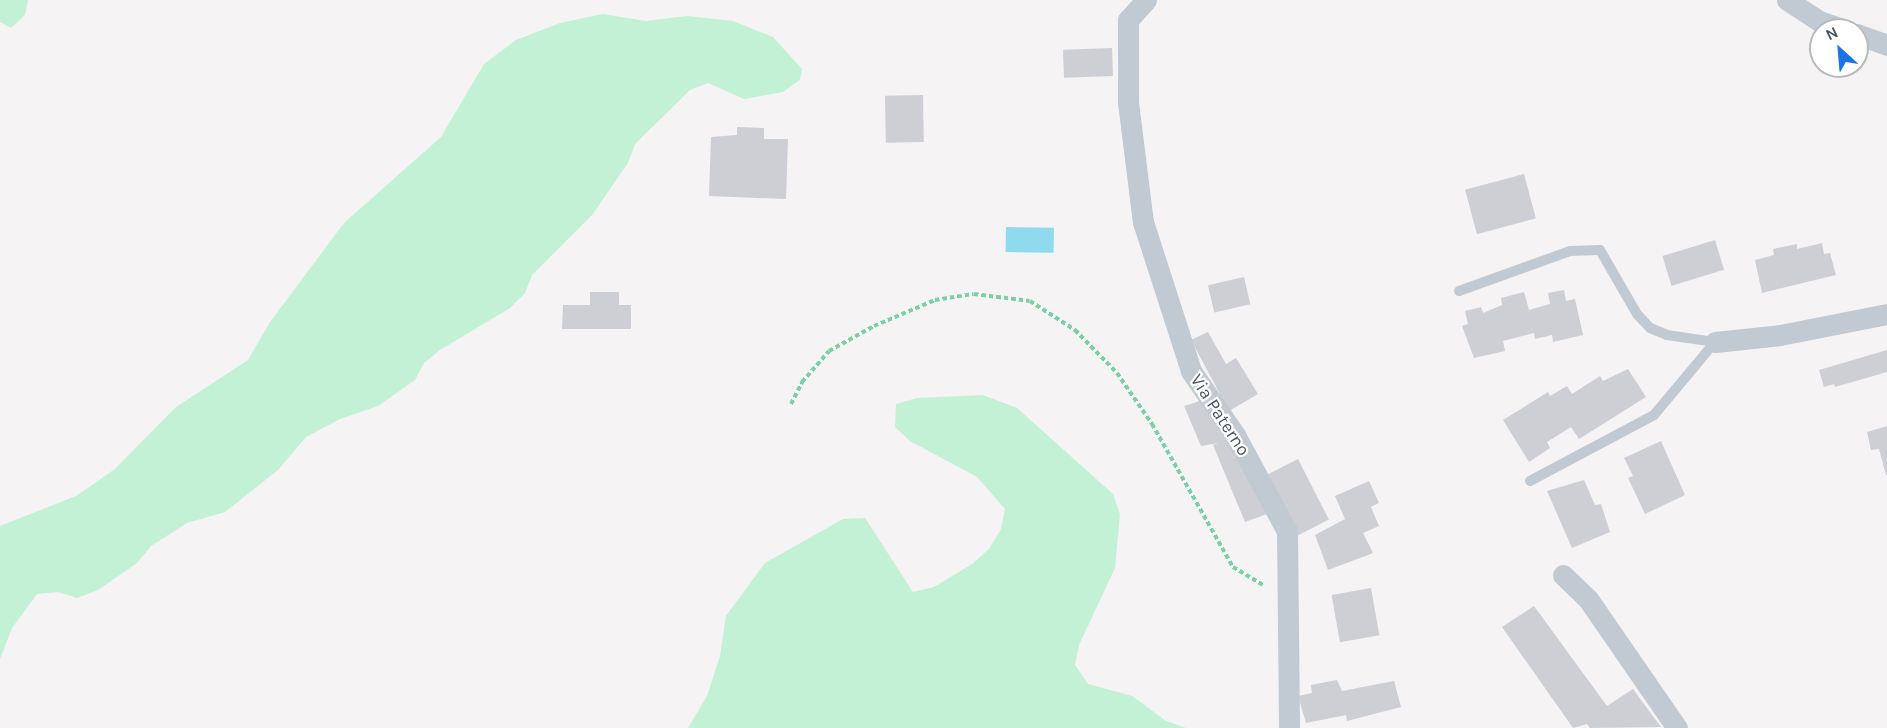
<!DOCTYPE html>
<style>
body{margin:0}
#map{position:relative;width:1887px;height:728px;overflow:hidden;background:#f5f3f3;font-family:Karla,sans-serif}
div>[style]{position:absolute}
.green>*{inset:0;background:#c3f1d5}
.water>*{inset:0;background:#90daee;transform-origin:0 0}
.building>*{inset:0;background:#cdcfd5;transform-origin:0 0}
.path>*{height:4px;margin-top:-2px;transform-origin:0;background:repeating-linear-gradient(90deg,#7ad0a6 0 4.5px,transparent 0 7.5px)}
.service>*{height:10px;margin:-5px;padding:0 5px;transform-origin:5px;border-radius:5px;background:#c1cad2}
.minor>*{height:21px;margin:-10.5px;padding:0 10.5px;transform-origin:10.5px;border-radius:10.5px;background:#c1cad2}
span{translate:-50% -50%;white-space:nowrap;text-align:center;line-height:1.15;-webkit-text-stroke:4.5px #fff;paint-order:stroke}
.street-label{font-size:18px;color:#4a5661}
.north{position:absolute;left:1809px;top:18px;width:60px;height:60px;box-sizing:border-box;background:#fff;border:2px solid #b7bbc0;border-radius:50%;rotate:334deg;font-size:16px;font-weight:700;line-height:24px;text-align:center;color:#4a5661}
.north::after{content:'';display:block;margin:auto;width:21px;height:27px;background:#1a73e8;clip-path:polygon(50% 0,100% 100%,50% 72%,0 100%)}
</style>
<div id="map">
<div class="green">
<i style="clip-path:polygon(0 0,28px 0,25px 15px,11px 28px,0 22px)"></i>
<i style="clip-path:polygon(603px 14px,646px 21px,687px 16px,733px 21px,773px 37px,802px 69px,800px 80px,783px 92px,744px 99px,708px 83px,690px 90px,635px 144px,628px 163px,592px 215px,532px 275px,525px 293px,510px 308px,440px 350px,424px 363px,415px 380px,378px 406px,340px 419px,306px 437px,278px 470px,225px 512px,187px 523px,151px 546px,137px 563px,98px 590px,77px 598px,58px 592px,37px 594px,12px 628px,0 659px,0 526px,76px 496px,115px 469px,176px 407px,248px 360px,270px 322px,344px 223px,441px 137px,484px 64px,516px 40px,560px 23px)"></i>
<i style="clip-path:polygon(983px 395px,1017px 408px,1113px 494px,1120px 514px,1115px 568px,1079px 645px,1075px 665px,1088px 684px,1132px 696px,1166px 721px,1186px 728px,688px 728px,707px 696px,720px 656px,726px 616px,765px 563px,843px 519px,865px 518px,913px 592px,934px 587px,972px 564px,989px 549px,1001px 529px,1005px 509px,977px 477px,910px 441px,895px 427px,896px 404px,917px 398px)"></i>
</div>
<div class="water">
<i style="left:1006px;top:227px;width:48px;height:25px;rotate:1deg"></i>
</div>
<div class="building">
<i style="left:1112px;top:48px;width:28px;height:49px;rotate:88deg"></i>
<i style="left:923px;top:95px;width:47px;height:38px;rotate:89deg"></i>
<i style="clip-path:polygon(737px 127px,764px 128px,764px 139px,788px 139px,786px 199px,709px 196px,711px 137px,737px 135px)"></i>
<i style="left:1524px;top:174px;width:46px;height:61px;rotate:75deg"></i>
<i style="left:1715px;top:240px;width:31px;height:55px;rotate:73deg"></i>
<i style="clip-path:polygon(1822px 243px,1824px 254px,1830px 253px,1836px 275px,1762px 293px,1755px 260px,1774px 255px,1773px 249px,1797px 244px,1797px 249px)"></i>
<i style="left:1244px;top:277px;width:28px;height:37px;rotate:77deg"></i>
<i style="clip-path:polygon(1564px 290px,1566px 301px,1575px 299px,1583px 335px,1553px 342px,1552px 335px,1535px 339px,1534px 333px,1503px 341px,1505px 351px,1474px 358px,1462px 326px,1468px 324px,1465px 311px,1481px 307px,1483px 313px,1502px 305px,1501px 298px,1524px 292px,1529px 310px,1550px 304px,1548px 293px)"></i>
<i style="clip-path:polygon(590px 292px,619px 292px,619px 305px,631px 305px,631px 329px,562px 329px,563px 305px,590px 305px)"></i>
<i style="clip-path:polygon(1208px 332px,1226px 364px,1236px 358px,1258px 394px,1229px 411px,1191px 340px)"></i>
<i style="clip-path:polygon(1887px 350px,1887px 372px,1835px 387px,1834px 384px,1824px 387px,1819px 370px)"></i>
<i style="clip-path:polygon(1628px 369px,1646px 397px,1579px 439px,1571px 427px,1547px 442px,1550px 448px,1529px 462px,1503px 420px,1548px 392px,1550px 396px,1567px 386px,1572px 394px,1600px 376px,1603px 381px)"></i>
<i style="clip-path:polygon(1200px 401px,1229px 438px,1267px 514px,1245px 522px,1213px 445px,1219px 443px,1201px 446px,1184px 406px)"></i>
<i style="clip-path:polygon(1887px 426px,1887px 475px,1886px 475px,1879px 449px,1871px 450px,1867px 432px)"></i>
<i style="clip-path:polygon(1661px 441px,1685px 495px,1645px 514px,1628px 478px,1633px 476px,1624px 458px)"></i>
<i style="left:1298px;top:459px;width:68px;height:35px;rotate:63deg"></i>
<i style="clip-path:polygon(1584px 480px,1595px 505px,1601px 504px,1610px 532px,1572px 548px,1547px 491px)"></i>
<i style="clip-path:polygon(1369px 481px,1379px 503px,1371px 507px,1379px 526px,1363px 533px,1373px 553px,1328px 570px,1315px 535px,1345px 519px,1335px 496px)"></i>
<i style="left:1371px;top:588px;width:48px;height:40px;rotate:80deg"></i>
<i style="clip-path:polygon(1534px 606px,1607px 706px,1633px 689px,1661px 727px,1590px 728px,1587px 724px,1573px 728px,1502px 627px)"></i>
<i style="clip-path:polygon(1337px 680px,1342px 691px,1394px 681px,1401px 707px,1347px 721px,1346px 715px,1306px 723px,1298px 696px,1312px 693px,1311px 685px)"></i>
</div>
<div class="path">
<i style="left:791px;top:404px;width:25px;rotate:-63deg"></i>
<i style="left:802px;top:382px;width:41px;rotate:-48.9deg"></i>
<i style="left:829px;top:351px;width:51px;rotate:-29.1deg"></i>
<i style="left:874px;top:326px;width:66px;rotate:-23.1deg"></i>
<i style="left:935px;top:300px;width:39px;rotate:-9deg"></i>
<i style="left:974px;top:294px;width:56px;rotate:7.1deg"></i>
<i style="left:1030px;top:301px;width:54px;rotate:32.8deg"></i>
<i style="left:1075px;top:330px;width:60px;rotate:45.7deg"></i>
<i style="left:1117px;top:373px;width:62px;rotate:55.5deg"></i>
<i style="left:1152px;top:424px;width:164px;rotate:60.5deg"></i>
<i style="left:1233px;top:567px;width:37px;rotate:31deg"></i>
</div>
<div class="service">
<i style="left:1459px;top:291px;width:118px;rotate:-19.8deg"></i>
<i style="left:1570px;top:251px;width:30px;rotate:-2deg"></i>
<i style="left:1600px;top:250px;width:74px;rotate:60deg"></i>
<i style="left:1637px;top:314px;width:19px;rotate:47deg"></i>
<i style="left:1650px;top:328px;width:18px;rotate:22deg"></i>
<i style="left:1667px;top:335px;width:49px;rotate:8.3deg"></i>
<i style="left:1530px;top:481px;width:140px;rotate:-28deg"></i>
<i style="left:1654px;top:415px;width:95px;rotate:-50.1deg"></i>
</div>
<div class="minor">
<i style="left:1146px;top:0;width:27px;rotate:132deg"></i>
<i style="left:1128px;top:20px;width:82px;rotate:90deg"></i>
<i style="left:1128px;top:102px;width:121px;rotate:82.9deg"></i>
<i style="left:1143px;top:222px;width:157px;rotate:72.1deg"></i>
<i style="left:1191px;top:371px;width:78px;rotate:55.5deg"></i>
<i style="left:1235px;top:435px;width:109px;rotate:61.6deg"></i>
<i style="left:1287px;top:531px;width:197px;rotate:89.4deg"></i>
<i style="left:1787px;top:0;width:38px;rotate:33deg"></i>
<i style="left:1819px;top:21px;width:28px;rotate:19deg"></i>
<i style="left:1857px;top:34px;width:32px;rotate:20deg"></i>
<i style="left:1715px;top:342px;width:65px;rotate:-6.1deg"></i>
<i style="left:1780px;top:335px;width:109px;rotate:-11.1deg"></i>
<i style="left:1563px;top:575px;width:35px;rotate:44deg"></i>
<i style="left:1588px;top:599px;width:157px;rotate:55.4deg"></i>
</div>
<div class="street-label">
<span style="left:1220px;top:415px;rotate:57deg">Via Paterno</span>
</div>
<div class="north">N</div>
</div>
